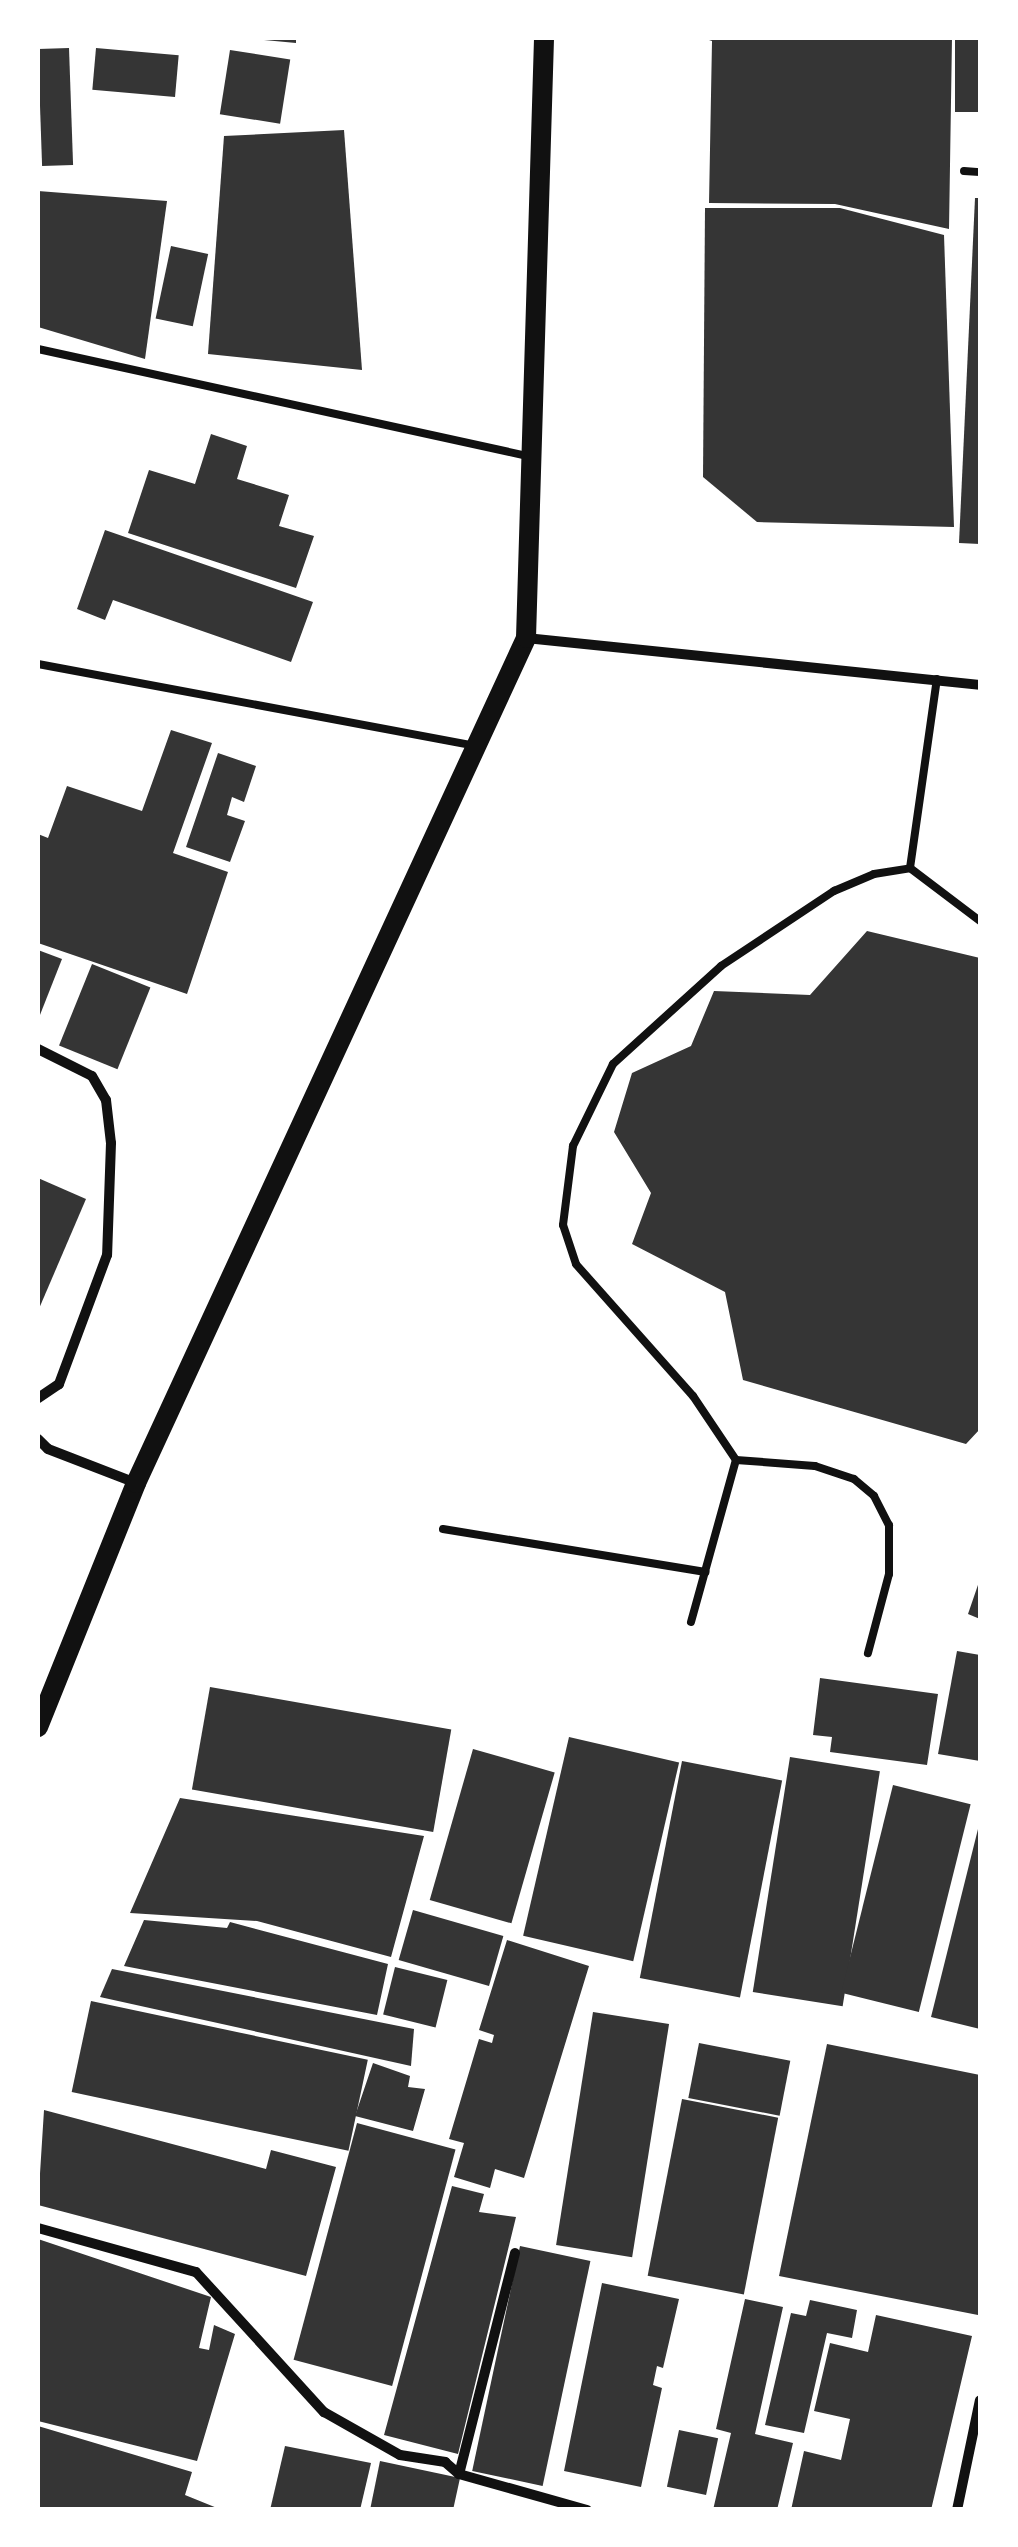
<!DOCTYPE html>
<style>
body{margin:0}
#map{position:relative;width:1018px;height:2547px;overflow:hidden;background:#fff;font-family:Arial,sans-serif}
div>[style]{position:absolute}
.building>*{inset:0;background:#353535;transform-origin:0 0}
.service>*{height:8px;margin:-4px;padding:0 4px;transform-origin:4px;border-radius:4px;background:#111}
.minor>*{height:10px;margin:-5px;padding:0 5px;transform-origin:5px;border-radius:5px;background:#111}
.secondary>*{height:20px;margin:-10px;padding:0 10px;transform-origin:10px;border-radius:10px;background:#111}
span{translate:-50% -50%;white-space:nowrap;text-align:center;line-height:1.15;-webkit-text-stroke:9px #fff;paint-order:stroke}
.frame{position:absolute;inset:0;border:40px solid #fff;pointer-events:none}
</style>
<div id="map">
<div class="building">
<i style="clip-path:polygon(264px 38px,296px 38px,296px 43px,264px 40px)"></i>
<i style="clip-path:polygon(703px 38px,952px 38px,949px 229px,835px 204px,709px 203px,712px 41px)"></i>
<i style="left:955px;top:38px;width:25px;height:74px"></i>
<i style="left:69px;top:48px;width:117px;height:31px;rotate:88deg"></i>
<i style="left:96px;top:48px;width:83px;height:42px;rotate:5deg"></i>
<i style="left:230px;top:50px;width:61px;height:65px;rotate:9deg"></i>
<i style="clip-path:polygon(344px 130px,362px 370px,208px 354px,224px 136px)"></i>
<i style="clip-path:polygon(38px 191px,167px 201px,145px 359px,38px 327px)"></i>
<i style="clip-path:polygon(975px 198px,980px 198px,980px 544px,959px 543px)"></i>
<i style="clip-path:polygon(705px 208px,840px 208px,944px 235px,954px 527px,757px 522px,703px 477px)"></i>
<i style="left:171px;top:246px;width:38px;height:74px;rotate:12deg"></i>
<i style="clip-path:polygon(211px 434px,247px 446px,237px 479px,289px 495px,279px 526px,314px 536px,296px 588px,128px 533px,149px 470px,195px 484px)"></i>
<i style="clip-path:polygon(105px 530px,313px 602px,291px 662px,113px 600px,105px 620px,77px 609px)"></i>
<i style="clip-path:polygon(171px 730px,212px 743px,173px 853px,228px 872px,187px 994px,38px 943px,38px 834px,48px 838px,67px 786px,142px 811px)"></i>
<i style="clip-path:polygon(218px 753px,256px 766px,244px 802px,232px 797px,227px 815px,245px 821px,230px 862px,186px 847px)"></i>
<i style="clip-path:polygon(867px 931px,980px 958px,980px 1429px,966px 1444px,743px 1380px,725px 1292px,632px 1244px,651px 1193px,614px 1132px,632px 1073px,691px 1046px,714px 991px,810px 995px)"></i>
<i style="clip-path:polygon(38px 950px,62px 959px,38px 1020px)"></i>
<i style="left:92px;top:964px;width:63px;height:88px;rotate:22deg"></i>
<i style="clip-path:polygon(38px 1178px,86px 1199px,38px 1311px)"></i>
<i style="clip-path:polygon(980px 1579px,980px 1619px,968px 1614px)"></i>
<i style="clip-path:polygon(957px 1651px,980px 1655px,980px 1761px,938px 1754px)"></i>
<i style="clip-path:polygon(820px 1678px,938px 1694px,927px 1765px,830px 1752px,832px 1737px,813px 1735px)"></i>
<i style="left:210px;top:1687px;width:245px;height:104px;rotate:10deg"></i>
<i style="left:569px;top:1737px;width:113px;height:204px;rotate:13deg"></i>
<i style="left:473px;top:1749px;width:85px;height:157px;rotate:16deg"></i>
<i style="left:790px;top:1757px;width:91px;height:238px;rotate:9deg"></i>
<i style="left:682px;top:1761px;width:102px;height:221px;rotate:11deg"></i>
<i style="left:893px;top:1785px;width:80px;height:214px;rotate:14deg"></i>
<i style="clip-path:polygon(180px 1798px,424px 1836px,391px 1957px,257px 1921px,130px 1913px)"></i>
<i style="clip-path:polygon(979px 1825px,980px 1825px,980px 2029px,931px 2017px)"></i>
<i style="left:413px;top:1910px;width:94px;height:52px;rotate:16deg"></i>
<i style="clip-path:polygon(144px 1920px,227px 1928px,230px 1922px,388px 1964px,377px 2015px,124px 1966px)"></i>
<i style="clip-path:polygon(507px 1940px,589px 1966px,524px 2178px,495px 2169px,490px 2188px,454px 2177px,464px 2143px,449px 2139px,479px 2039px,492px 2043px,494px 2035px,479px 2030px)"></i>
<i style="left:395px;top:1967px;width:54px;height:49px;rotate:14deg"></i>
<i style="clip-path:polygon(112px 1969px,414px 2029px,411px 2066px,100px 1997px)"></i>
<i style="left:91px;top:2001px;width:283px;height:93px;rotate:12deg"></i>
<i style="left:593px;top:2012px;width:77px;height:236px;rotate:9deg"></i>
<i style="left:699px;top:2043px;width:93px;height:56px;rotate:11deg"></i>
<i style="clip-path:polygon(827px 2044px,980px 2075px,978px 2315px,779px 2276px)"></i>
<i style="clip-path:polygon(373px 2063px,410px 2076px,408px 2087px,425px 2089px,413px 2131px,355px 2116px)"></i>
<i style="left:682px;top:2099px;width:98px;height:180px;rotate:11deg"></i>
<i style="clip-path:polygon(44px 2110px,266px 2169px,271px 2150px,336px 2167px,306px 2276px,38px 2205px)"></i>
<i style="left:357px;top:2123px;width:102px;height:245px;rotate:15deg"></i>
<i style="clip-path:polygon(452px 2186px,484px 2194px,479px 2212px,516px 2217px,458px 2454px,384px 2435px)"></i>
<i style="clip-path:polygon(38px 2239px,211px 2297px,199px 2348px,209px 2350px,214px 2325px,235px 2334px,197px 2461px,38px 2421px)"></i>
<i style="left:520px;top:2246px;width:72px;height:230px;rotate:12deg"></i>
<i style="clip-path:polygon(602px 2283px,679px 2299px,663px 2368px,657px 2366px,653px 2385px,662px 2388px,641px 2487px,564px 2471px)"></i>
<i style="clip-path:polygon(745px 2299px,783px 2307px,755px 2434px,793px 2443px,777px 2510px,713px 2510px,731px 2433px,716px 2429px)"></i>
<i style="clip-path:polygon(810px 2300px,857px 2310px,852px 2338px,827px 2333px,804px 2433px,765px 2425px,791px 2313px,806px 2316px)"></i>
<i style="clip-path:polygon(876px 2315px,972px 2336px,931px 2510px,791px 2510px,804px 2451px,841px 2460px,850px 2419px,814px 2411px,830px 2343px,868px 2352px)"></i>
<i style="clip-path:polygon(38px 2426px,192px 2472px,185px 2495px,222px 2510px,38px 2510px)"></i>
<i style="left:679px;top:2430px;width:40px;height:58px;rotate:12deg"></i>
<i style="clip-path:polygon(285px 2446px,371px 2463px,360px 2510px,270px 2510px)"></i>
<i style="clip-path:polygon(380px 2461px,460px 2478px,453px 2510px,370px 2510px)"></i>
</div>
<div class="service">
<i style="left:964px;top:171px;width:16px;rotate:4deg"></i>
<i style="left:38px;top:349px;width:506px;rotate:12.33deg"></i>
<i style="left:38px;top:664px;width:445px;rotate:10.6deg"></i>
<i style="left:910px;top:868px;width:191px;rotate:-81.9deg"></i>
<i style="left:736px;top:1460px;width:79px;rotate:4.3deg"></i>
<i style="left:815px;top:1466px;width:41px;rotate:18.4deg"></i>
<i style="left:854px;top:1479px;width:26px;rotate:40deg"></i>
<i style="left:874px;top:1496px;width:33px;rotate:63deg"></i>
<i style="left:889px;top:1525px;width:49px;rotate:90deg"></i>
<i style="left:889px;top:1574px;width:82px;rotate:104.9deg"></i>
<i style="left:443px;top:1529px;width:266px;rotate:9.3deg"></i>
<i style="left:691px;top:1622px;width:168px;rotate:-74.5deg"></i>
<i style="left:736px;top:1460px;width:77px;rotate:-123.9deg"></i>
<i style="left:693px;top:1396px;width:176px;rotate:-131.6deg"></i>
<i style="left:576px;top:1264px;width:41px;rotate:-108.4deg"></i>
<i style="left:563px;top:1225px;width:80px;rotate:-82.8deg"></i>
<i style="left:573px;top:1146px;width:91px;rotate:-64deg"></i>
<i style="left:613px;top:1064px;width:146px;rotate:-42.2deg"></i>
<i style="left:721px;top:966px;width:136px;rotate:-33.6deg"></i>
<i style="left:834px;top:891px;width:43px;rotate:-23deg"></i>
<i style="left:874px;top:874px;width:36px;rotate:-9deg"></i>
<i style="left:910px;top:868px;width:88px;rotate:37.1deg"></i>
</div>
<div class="minor">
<i style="left:526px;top:638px;width:456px;rotate:5.9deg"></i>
<i style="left:38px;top:1049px;width:60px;rotate:26.6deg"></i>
<i style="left:92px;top:1076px;width:28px;rotate:60deg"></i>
<i style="left:106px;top:1100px;width:43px;rotate:83.4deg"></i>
<i style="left:111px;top:1143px;width:112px;rotate:92deg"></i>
<i style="left:107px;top:1255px;width:138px;rotate:110.4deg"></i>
<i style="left:59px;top:1384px;width:25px;rotate:146deg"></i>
<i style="left:38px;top:1439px;width:14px;rotate:45deg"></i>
<i style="left:48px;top:1449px;width:94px;rotate:21.1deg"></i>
<i style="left:38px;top:2228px;width:164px;rotate:15.6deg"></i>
<i style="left:196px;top:2272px;width:190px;rotate:47.6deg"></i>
<i style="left:324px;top:2412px;width:87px;rotate:29.5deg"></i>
<i style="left:400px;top:2455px;width:46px;rotate:8.8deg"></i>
<i style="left:445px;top:2462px;width:18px;rotate:41deg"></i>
<i style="left:515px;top:2253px;width:228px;rotate:104.2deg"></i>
<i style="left:459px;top:2474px;width:133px;rotate:15.7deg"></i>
<i style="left:957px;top:2510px;width:112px;rotate:-78.2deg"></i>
</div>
<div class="secondary">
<i style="left:38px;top:1727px;width:263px;rotate:-68.1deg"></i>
<i style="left:136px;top:1483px;width:931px;rotate:-65.22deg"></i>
<i style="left:526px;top:638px;width:600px;rotate:-88.28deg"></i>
</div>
<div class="frame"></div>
</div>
